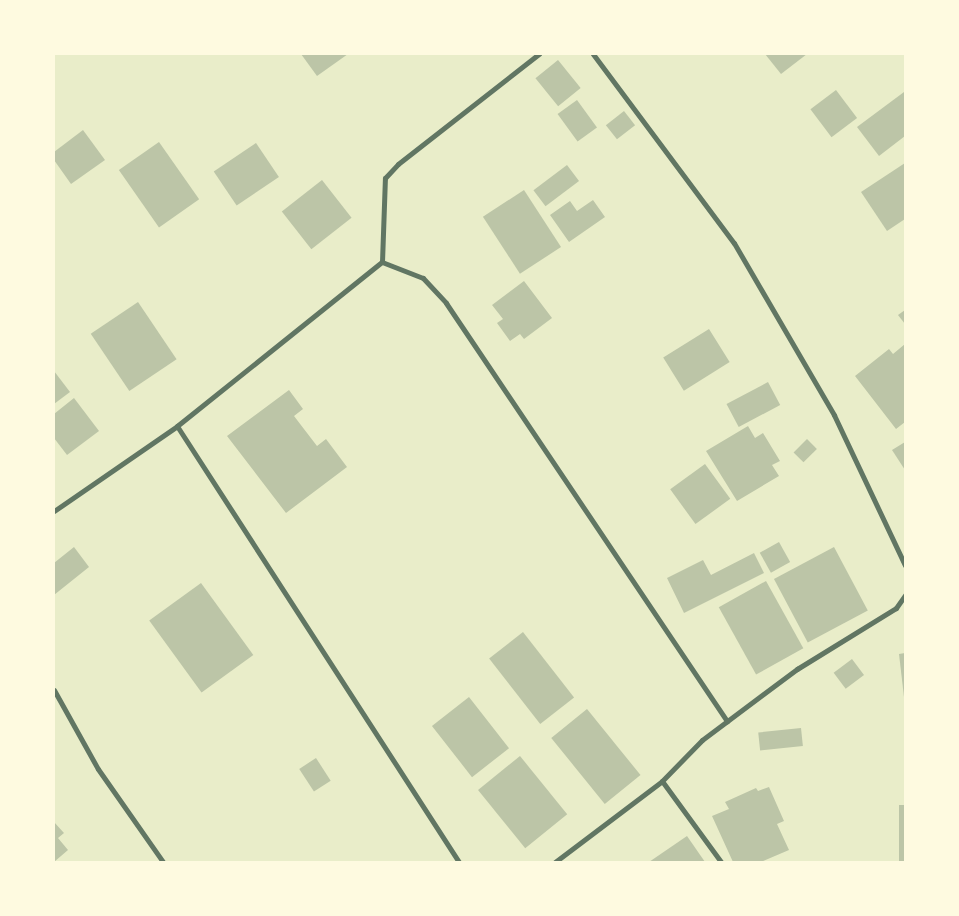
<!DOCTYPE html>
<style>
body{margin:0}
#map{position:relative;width:959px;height:916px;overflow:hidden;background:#e9edc9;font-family:Signika,sans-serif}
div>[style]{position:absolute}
.building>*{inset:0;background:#bcc5a7;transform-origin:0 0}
.minor>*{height:5px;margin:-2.5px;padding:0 2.5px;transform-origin:2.5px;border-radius:2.5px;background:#617663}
span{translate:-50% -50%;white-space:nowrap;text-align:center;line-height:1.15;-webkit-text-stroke:5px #fefae0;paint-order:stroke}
.frame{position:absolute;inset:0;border:55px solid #fefae0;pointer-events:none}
</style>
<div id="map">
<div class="building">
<i style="clip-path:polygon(301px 54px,348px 54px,317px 76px)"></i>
<i style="clip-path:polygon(765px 54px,807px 54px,781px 74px)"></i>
<i style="left:558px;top:60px;width:36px;height:29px;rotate:51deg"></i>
<i style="left:836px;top:90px;width:35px;height:32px;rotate:53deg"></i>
<i style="clip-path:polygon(904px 92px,905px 136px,879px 156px,857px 127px)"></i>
<i style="left:577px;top:100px;width:34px;height:24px;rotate:54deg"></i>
<i style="left:624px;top:111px;width:18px;height:23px;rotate:52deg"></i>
<i style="clip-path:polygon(83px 130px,105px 160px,71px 184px,54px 160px,54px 152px)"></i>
<i style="left:159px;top:142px;width:70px;height:49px;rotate:55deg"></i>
<i style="left:256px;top:143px;width:41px;height:51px;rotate:56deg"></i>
<i style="clip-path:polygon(905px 163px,905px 219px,887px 231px,861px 192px)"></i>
<i style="left:567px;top:165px;width:20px;height:42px;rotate:53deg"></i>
<i style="left:322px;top:180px;width:48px;height:51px;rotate:52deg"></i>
<i style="left:524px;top:190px;width:68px;height:49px;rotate:57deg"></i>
<i style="clip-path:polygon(593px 200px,605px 217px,569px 242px,550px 215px,570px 201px,577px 211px)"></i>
<i style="clip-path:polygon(524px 281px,552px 318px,524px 339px,520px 334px,510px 341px,497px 323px,503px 319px,492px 305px)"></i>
<i style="left:138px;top:302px;width:69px;height:57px;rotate:56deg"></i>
<i style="clip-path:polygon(905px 310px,905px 324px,898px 315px)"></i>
<i style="left:709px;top:329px;width:39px;height:54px;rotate:58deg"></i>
<i style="clip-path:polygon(905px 344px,905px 422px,896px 429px,855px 376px,889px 349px,893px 354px)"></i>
<i style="clip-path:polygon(54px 371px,70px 392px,54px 404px)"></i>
<i style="left:768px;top:382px;width:26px;height:47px;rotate:62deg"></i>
<i style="clip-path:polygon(289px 390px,303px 409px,294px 416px,317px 446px,326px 439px,347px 467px,286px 513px,227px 436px)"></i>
<i style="clip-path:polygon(74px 398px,99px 431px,67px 455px,54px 438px,54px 414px)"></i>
<i style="clip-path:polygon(748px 426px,755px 438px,763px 433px,780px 461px,772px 465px,779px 476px,737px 501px,706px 451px)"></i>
<i style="left:807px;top:439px;width:14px;height:19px;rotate:45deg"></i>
<i style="clip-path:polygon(905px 442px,905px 470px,892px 450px)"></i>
<i style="left:705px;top:464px;width:43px;height:43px;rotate:54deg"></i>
<i style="left:779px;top:542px;width:23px;height:22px;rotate:61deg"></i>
<i style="clip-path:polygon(74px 547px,89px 567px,54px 595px,54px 563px)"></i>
<i style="left:834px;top:547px;width:72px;height:68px;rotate:62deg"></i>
<i style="clip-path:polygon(754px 553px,764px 573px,684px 613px,667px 578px,703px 560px,711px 575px)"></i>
<i style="left:766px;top:581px;width:77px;height:54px;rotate:61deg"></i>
<i style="left:201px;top:583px;width:89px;height:64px;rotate:54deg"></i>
<i style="left:523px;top:632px;width:83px;height:43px;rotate:52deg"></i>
<i style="clip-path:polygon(905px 653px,905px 697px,904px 697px,899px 654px)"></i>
<i style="left:852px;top:659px;width:20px;height:23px;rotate:53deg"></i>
<i style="left:469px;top:697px;width:65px;height:47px;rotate:52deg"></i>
<i style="left:587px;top:709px;width:85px;height:46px;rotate:51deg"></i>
<i style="left:801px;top:728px;width:18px;height:43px;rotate:84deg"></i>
<i style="left:520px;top:756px;width:75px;height:54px;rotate:51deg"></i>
<i style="left:316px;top:758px;width:27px;height:20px;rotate:57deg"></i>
<i style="clip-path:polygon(769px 787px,784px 821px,777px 824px,789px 850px,761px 862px,733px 862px,712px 816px,729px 809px,725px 802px,756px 788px,758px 791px)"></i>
<i style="left:899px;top:805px;width:6px;height:57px"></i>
<i style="clip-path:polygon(54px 822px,64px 833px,58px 838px,68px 850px,54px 862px)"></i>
<i style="clip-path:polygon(687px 836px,705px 862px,649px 862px)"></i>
</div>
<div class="minor">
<i style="left:593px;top:54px;width:236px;rotate:53.3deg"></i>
<i style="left:734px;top:243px;width:199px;rotate:59.8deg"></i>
<i style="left:834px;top:415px;width:166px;rotate:64.7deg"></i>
<i style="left:382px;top:262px;width:84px;rotate:-88deg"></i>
<i style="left:385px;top:178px;width:19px;rotate:-47deg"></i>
<i style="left:398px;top:164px;width:179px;rotate:-38deg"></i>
<i style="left:177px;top:426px;width:519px;rotate:57.11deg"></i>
<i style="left:54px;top:511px;width:150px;rotate:-34.6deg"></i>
<i style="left:177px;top:426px;width:263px;rotate:-38.7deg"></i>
<i style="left:382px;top:262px;width:44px;rotate:21.3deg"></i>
<i style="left:423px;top:278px;width:34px;rotate:47deg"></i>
<i style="left:446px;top:303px;width:504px;rotate:56.09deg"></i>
<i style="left:54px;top:690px;width:90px;rotate:60.9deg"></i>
<i style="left:98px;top:769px;width:113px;rotate:55deg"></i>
<i style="left:662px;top:781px;width:100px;rotate:53.9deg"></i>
<i style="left:555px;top:862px;width:134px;rotate:-37.1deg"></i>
<i style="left:662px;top:781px;width:57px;rotate:-45.7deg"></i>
<i style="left:702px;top:740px;width:119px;rotate:-36.8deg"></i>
<i style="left:797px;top:669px;width:116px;rotate:-31.6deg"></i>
<i style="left:896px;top:608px;width:16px;rotate:-55deg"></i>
</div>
<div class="frame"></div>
</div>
